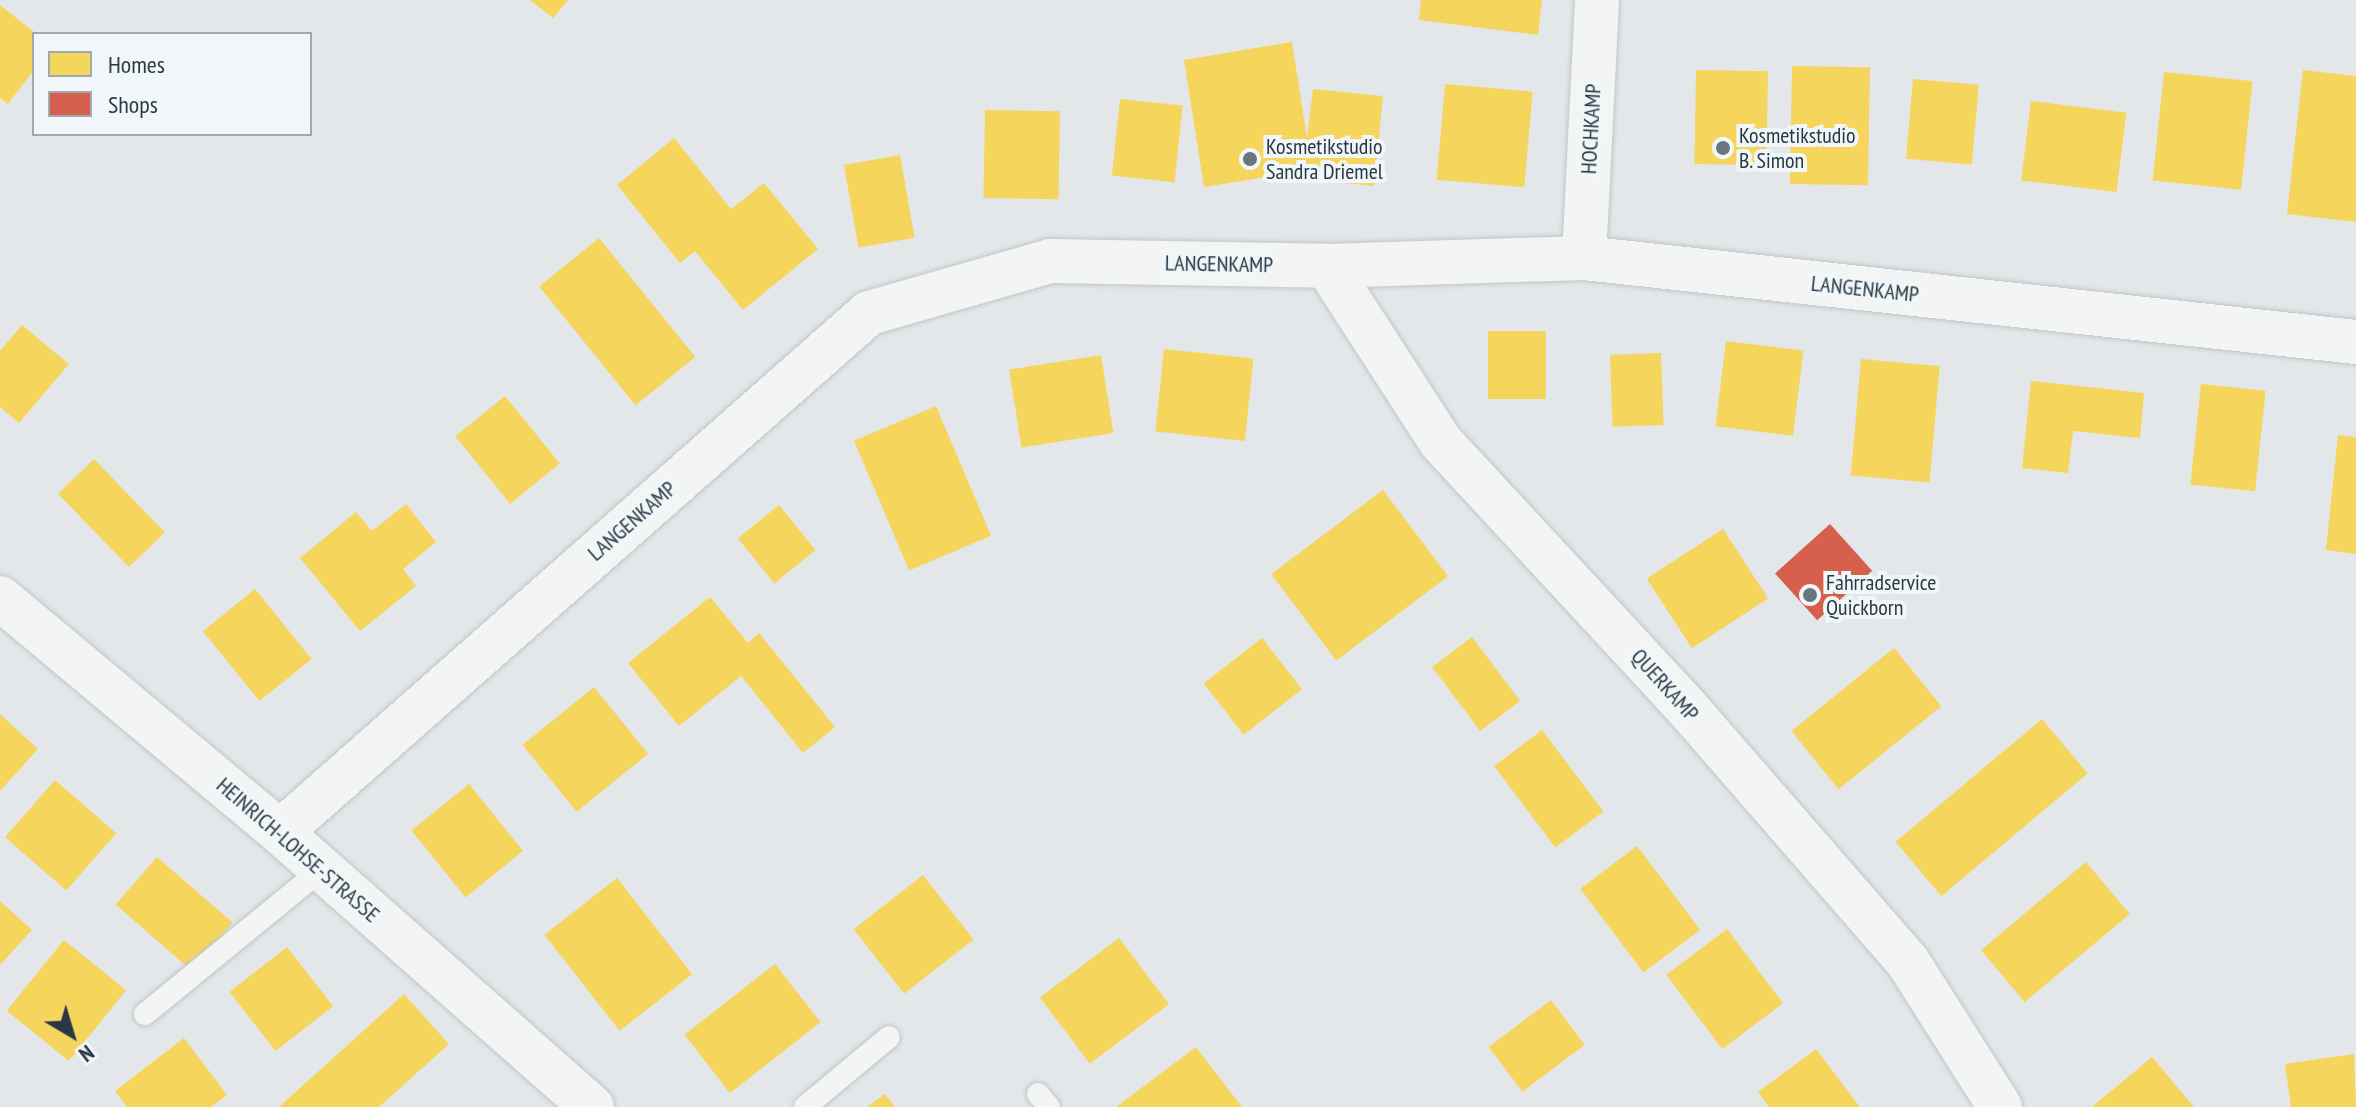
<!DOCTYPE html>
<style>
body{margin:0}
#map{position:relative;width:2356px;height:1107px;overflow:hidden;background:#e3e7e9;font-family:"PT Sans Narrow",sans-serif}
div>[style]{position:absolute}
.homes>*{inset:0;background:#f6d55c;transform-origin:0 0}
.shops>*{inset:0;background:#d6604d;transform-origin:0 0}
.roads{filter:drop-shadow(0 0 2px #c1c5c7) drop-shadow(0 0 2px #c1c5c7)}
.lane>*{height:22px;margin:-11px;padding:0 11px;transform-origin:11px;border-radius:11px;background:#f3f5f5}
.street>*{height:44px;margin:-22px;padding:0 22px;transform-origin:22px;border-radius:22px;background:#f3f5f5}
.dots>*{width:22px;height:22px;translate:-50% -50%;box-sizing:border-box;border:4px solid #f1f6f8;border-radius:50%}
span{translate:-50% -50%;white-space:nowrap;text-align:center;line-height:1.15;-webkit-text-stroke:8px #f1f6f8;paint-order:stroke}
.street-label{font-size:22px;color:#283945}
.poi-label{font-size:22px;color:#283945}
.left{translate:0 -50%;text-align:left}
.legend{position:absolute;left:32px;top:32px;width:280px;height:104px;box-sizing:border-box;background:#f1f6f8;border:2px solid #a1aab0;margin:0;padding:10px 14px;list-style:none;font-size:24px;color:#283945}
.legend li{display:flex;align-items:center;gap:16px;height:40px}
.legend b{width:40px;border:2px solid #a1aab0}
.north{position:absolute;left:32px;top:995px;width:80px;height:80px;-webkit-text-stroke:6px #f1f6f8;paint-order:stroke;rotate:142deg;font-size:22px;font-weight:700;line-height:32px;text-align:center;color:#283945}
.north::after{content:'';display:block;margin:auto;width:28px;height:36px;background:#283945;clip-path:polygon(50% 0,100% 100%,50% 72%,0 100%)}
</style>
<div id="map">
<div class="homes">
<i style="clip-path:polygon(530px 0,568px 0,553px 18px)"></i>
<i style="clip-path:polygon(1421px 0,1542px 0,1538px 35px,1419px 20px)"></i>
<i style="clip-path:polygon(0 5px,34px 32px,34px 70px,8px 104px,0 98px)"></i>
<i style="clip-path:polygon(1292px 42px,1307px 138px,1313px 89px,1383px 96px,1374px 186px,1303px 179px,1304px 171px,1204px 187px,1184px 60px)"></i>
<i style="left:1792px;top:66px;width:78px;height:118px;rotate:1deg"></i>
<i style="left:1696px;top:70px;width:72px;height:94px;rotate:1deg"></i>
<i style="clip-path:polygon(2303px 70px,2356px 76px,2356px 222px,2287px 214px)"></i>
<i style="left:2164px;top:72px;width:89px;height:109px;rotate:6deg"></i>
<i style="left:1913px;top:79px;width:66px;height:80px;rotate:5deg"></i>
<i style="left:1445px;top:84px;width:88px;height:96px;rotate:5deg"></i>
<i style="left:1120px;top:99px;width:63px;height:77px;rotate:6deg"></i>
<i style="left:2031px;top:101px;width:96px;height:80px;rotate:7deg"></i>
<i style="left:985px;top:110px;width:75px;height:88px;rotate:1deg"></i>
<i style="clip-path:polygon(674px 138px,731px 209px,764px 183px,818px 249px,743px 310px,695px 251px,680px 263px,617px 185px)"></i>
<i style="left:900px;top:155px;width:84px;height:57px;rotate:80deg"></i>
<i style="left:599px;top:238px;width:153px;height:77px;rotate:51deg"></i>
<i style="clip-path:polygon(22px 325px,69px 364px,19px 423px,0 407px,0 351px)"></i>
<i style="left:1488px;top:331px;width:58px;height:68px"></i>
<i style="left:1726px;top:341px;width:78px;height:86px;rotate:7deg"></i>
<i style="left:1164px;top:349px;width:90px;height:83px;rotate:6deg"></i>
<i style="left:1661px;top:353px;width:72px;height:51px;rotate:88deg"></i>
<i style="left:1101px;top:355px;width:79px;height:93px;rotate:81deg"></i>
<i style="left:1861px;top:359px;width:79px;height:117px;rotate:5deg"></i>
<i style="clip-path:polygon(2031px 381px,2144px 393px,2140px 438px,2073px 431px,2068px 473px,2022px 468px)"></i>
<i style="left:2201px;top:384px;width:65px;height:101px;rotate:6deg"></i>
<i style="left:505px;top:396px;width:87px;height:64px;rotate:51deg"></i>
<i style="left:936px;top:406px;width:141px;height:89px;rotate:67deg"></i>
<i style="clip-path:polygon(2338px 435px,2356px 437px,2356px 554px,2326px 550px)"></i>
<i style="left:94px;top:459px;width:102px;height:50px;rotate:46deg"></i>
<i style="left:1383px;top:490px;width:108px;height:140px;rotate:53deg"></i>
<i style="clip-path:polygon(406px 504px,436px 542px,403px 569px,416px 586px,360px 631px,300px 558px,356px 512px,372px 531px)"></i>
<i style="left:779px;top:505px;width:58px;height:53px;rotate:51deg"></i>
<i style="left:1723px;top:529px;width:83px;height:91px;rotate:57deg"></i>
<i style="left:255px;top:589px;width:90px;height:67px;rotate:51deg"></i>
<i style="clip-path:polygon(710px 597px,748px 643px,759px 633px,835px 727px,803px 753px,741px 676px,679px 726px,628px 663px)"></i>
<i style="left:1472px;top:637px;width:80px;height:50px;rotate:53deg"></i>
<i style="left:1262px;top:638px;width:65px;height:74px;rotate:52deg"></i>
<i style="left:1894px;top:648px;width:75px;height:132px;rotate:51deg"></i>
<i style="left:594px;top:687px;width:86px;height:92px;rotate:51deg"></i>
<i style="clip-path:polygon(0 714px,38px 749px,0 791px)"></i>
<i style="left:2042px;top:719px;width:71px;height:191px;rotate:50deg"></i>
<i style="left:1542px;top:730px;width:102px;height:60px;rotate:53deg"></i>
<i style="left:55px;top:780px;width:81px;height:76px;rotate:41deg"></i>
<i style="left:469px;top:784px;width:86px;height:74px;rotate:51deg"></i>
<i style="left:1637px;top:846px;width:105px;height:71px;rotate:53deg"></i>
<i style="left:157px;top:857px;width:100px;height:63px;rotate:41deg"></i>
<i style="left:2086px;top:862px;width:68px;height:137px;rotate:50deg"></i>
<i style="left:923px;top:875px;width:82px;height:88px;rotate:52deg"></i>
<i style="left:617px;top:878px;width:122px;height:92px;rotate:52deg"></i>
<i style="clip-path:polygon(0 901px,32px 930px,0 965px)"></i>
<i style="left:1727px;top:929px;width:93px;height:76px;rotate:53deg"></i>
<i style="left:1119px;top:938px;width:83px;height:99px;rotate:53deg"></i>
<i style="left:64px;top:940px;width:80px;height:91px;rotate:39deg"></i>
<i style="left:287px;top:947px;width:75px;height:73px;rotate:52deg"></i>
<i style="left:775px;top:964px;width:74px;height:115px;rotate:52deg"></i>
<i style="clip-path:polygon(404px 994px,449px 1044px,379px 1107px,279px 1107px)"></i>
<i style="left:1551px;top:1000px;width:56px;height:78px;rotate:53deg"></i>
<i style="clip-path:polygon(184px 1038px,227px 1095px,211px 1107px,127px 1107px,115px 1091px)"></i>
<i style="clip-path:polygon(1196px 1047px,1242px 1107px,1116px 1107px)"></i>
<i style="clip-path:polygon(1816px 1049px,1860px 1107px,1769px 1107px,1758px 1092px)"></i>
<i style="clip-path:polygon(2354px 1054px,2356px 1107px,2291px 1107px,2285px 1064px)"></i>
<i style="clip-path:polygon(2152px 1057px,2194px 1107px,2092px 1107px)"></i>
<i style="clip-path:polygon(885px 1094px,895px 1107px,867px 1107px)"></i>
</div>
<div class="shops">
<i style="left:1830px;top:524px;width:63px;height:74px;rotate:48deg"></i>
</div>
<div class="roads">
<div class="lane">
<i style="left:145px;top:1014px;width:229px;rotate:-39.3deg"></i>
<i style="left:1038px;top:1094px;width:17px;rotate:50deg"></i>
<i style="left:805px;top:1107px;width:109px;rotate:-39.8deg"></i>
</div>
<div class="street">
<i style="left:1584px;top:258px;width:258px;rotate:-87.1deg"></i>
<i style="left:1327px;top:266px;width:208px;rotate:57.1deg"></i>
<i style="left:1440px;top:441px;width:365px;rotate:47.2deg"></i>
<i style="left:1688px;top:709px;width:335px;rotate:49deg"></i>
<i style="left:1908px;top:962px;width:172px;rotate:57.6deg"></i>
<i style="left:0;top:598px;width:365px;rotate:39.9deg"></i>
<i style="left:280px;top:832px;width:416px;rotate:41.4deg"></i>
<i style="left:280px;top:832px;width:785px;rotate:-41.39deg"></i>
<i style="left:869px;top:313px;width:188px;rotate:-16deg"></i>
<i style="left:1050px;top:261px;width:277px;rotate:1deg"></i>
<i style="left:1327px;top:266px;width:257px;rotate:-1.8deg"></i>
<i style="left:1584px;top:258px;width:777px;rotate:6.21deg"></i>
</div>
</div>
<div class="dots">
<i style="left:1723px;top:148px;background:#69767e"></i>
<i style="left:1250px;top:159px;background:#69767e"></i>
<i style="left:1810px;top:595px;background:#69767e"></i>
</div>
<div class="street-label">
<span style="left:1591px;top:129px;rotate:-87deg">HOCHKAMP</span>
<span style="left:1219px;top:264px;rotate:1deg">LANGENKAMP</span>
<span style="left:1865px;top:289px;rotate:6deg">LANGENKAMP</span>
<span style="left:632px;top:521px;rotate:-41deg">LANGENKAMP</span>
<span style="left:1665px;top:685px;rotate:48deg">QUERKAMP</span>
<span style="left:298px;top:850px;rotate:41deg">HEINRICH-LOHSE-STRASSE</span>
</div>
<div class="poi-label">
<span class="left" style="left:1739px;top:148px">Kosmetikstudio<br>B. Simon</span>
<span class="left" style="left:1266px;top:159px">Kosmetikstudio<br>Sandra Driemel</span>
<span class="left" style="left:1826px;top:595px">Fahrradservice<br>Quickborn</span>
</div>
<ul class="legend">
<li><b style="height:22px;background:#f6d55c"></b>Homes</li>
<li><b style="height:22px;background:#d6604d"></b>Shops</li>
</ul>
<div class="north">N</div>
</div>
